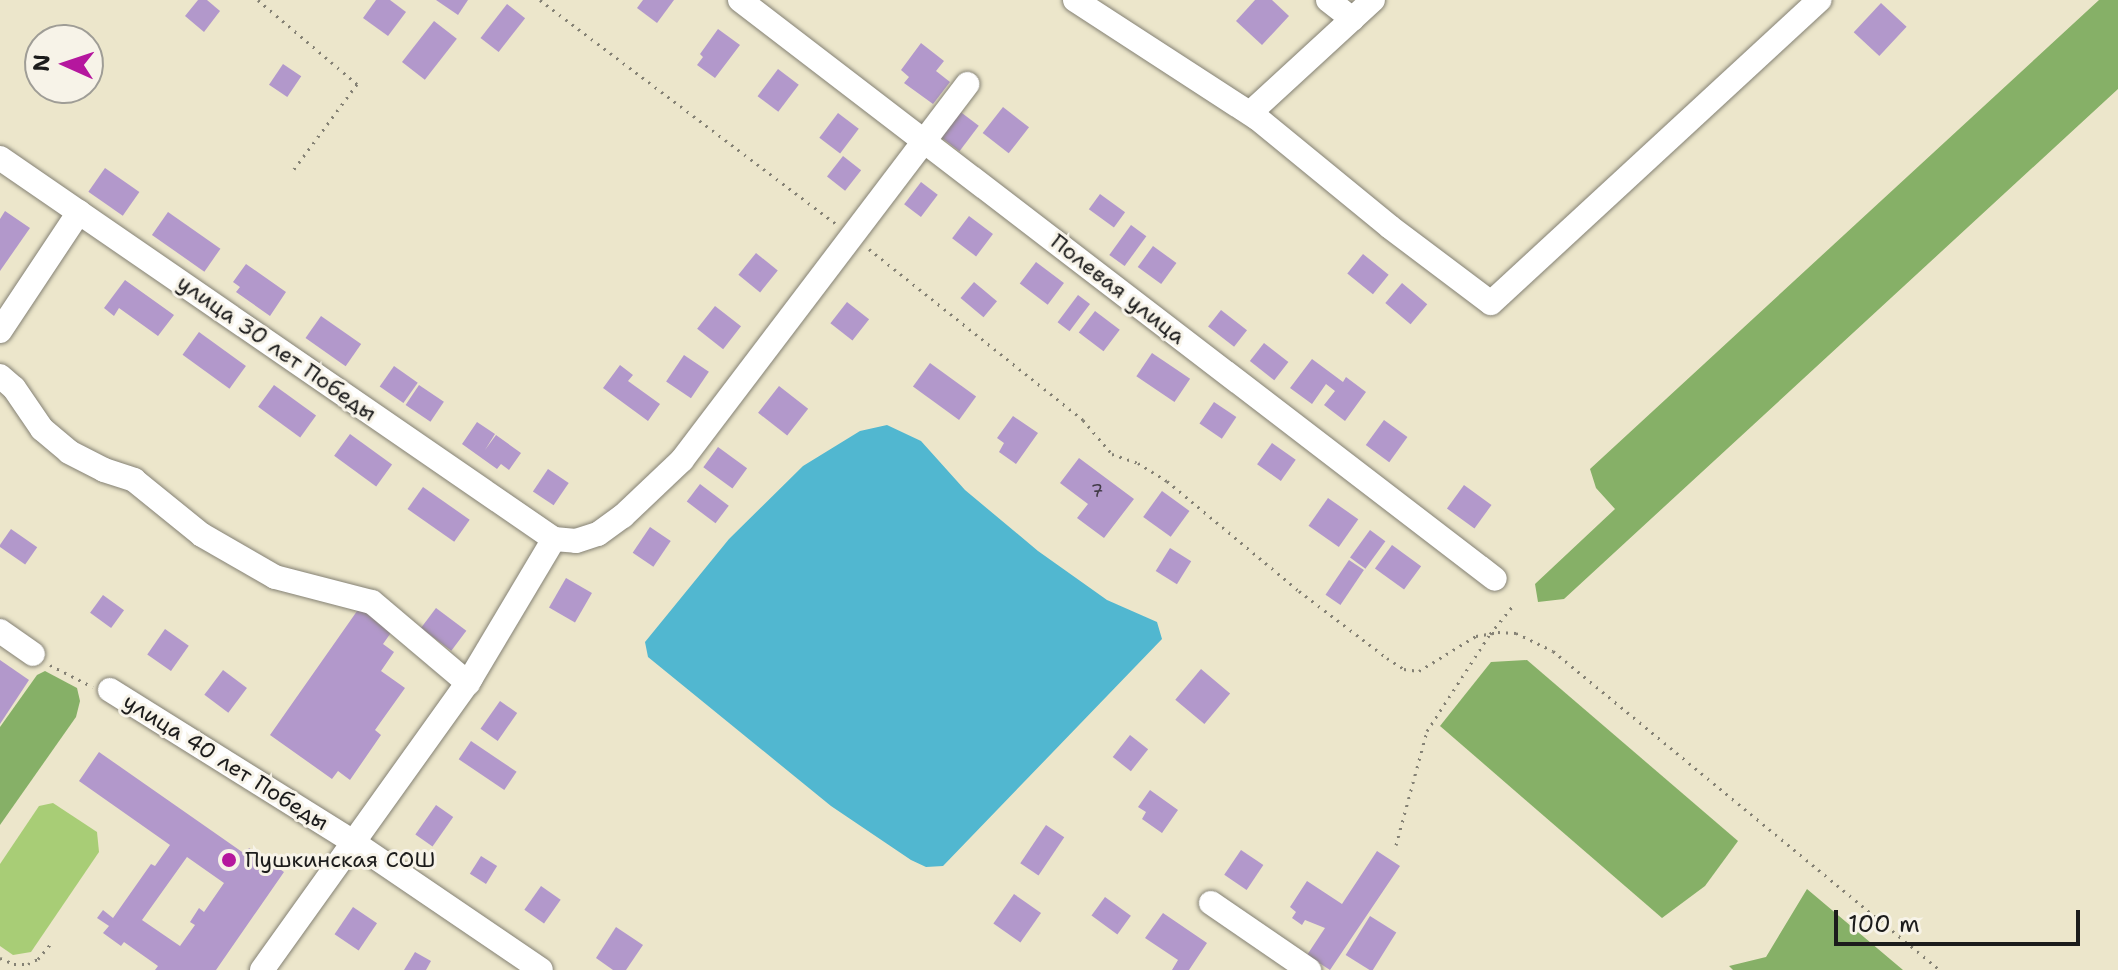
<!DOCTYPE html>
<meta charset="utf-8">
<style>
body{margin:0}
#map{position:relative;width:2118px;height:970px;overflow:hidden;background:#ece6cb;font-family:"Shantell Sans",sans-serif}
div>[style]{position:absolute}
.green>*{inset:0;background:#a8cd76}
.forest>*{inset:0;background:#86b067}
.water>*{inset:0;background:#51b7d0}
.building>*{inset:0;background:#b298cb;transform-origin:0 0}
.path>*{height:3px;margin-top:-1.5px;transform-origin:0;background:repeating-linear-gradient(90deg,#848174 0 2px,transparent 0 8px)}
.roads{filter:drop-shadow(0 0 2px #848174) drop-shadow(0 0 2px #848174)}
.minor>*{height:24px;margin:-12px;padding:0 12px;transform-origin:12px;border-radius:12px;background:#fff}
.dots>*{width:22px;height:22px;translate:-50% -50%;box-sizing:border-box;border:4px solid #f7f3e8;border-radius:50%}
span{translate:-50% -50%;white-space:nowrap;text-align:center;line-height:1.15;-webkit-text-stroke:6px #f7f3e8;paint-order:stroke}
.number-label{font-size:18px;color:#423b48}
.number-label span{-webkit-text-stroke-width:0}
.street-label{font-size:22px;color:#1c1c1c}
.poi-label{font-size:22px;color:#1c1c1c}
.left{translate:0 -50%;text-align:left}
.north{position:absolute;left:24px;top:24px;width:80px;height:80px;box-sizing:border-box;background:#f7f3e8;border:2px solid #9f9d96;border-radius:50%;rotate:273deg;font-size:22px;font-weight:700;line-height:32px;text-align:center;color:#1c1c1c}
.north::after{content:'';display:block;margin:auto;width:28px;height:36px;background:#b5179e;clip-path:polygon(50% 0,100% 100%,50% 72%,0 100%)}
.scale{position:absolute;left:1834px;top:910px;width:246px;height:36px;box-sizing:border-box;border:4px solid #1c1c1c;border-top:0;padding-left:10px;font-size:24px;line-height:28px;white-space:nowrap;color:#1c1c1c;-webkit-text-stroke:6px #f7f3e8;paint-order:stroke}
</style>
<div id="map">
<div class="green">
<i style="clip-path:polygon(53px 803px,97px 832px,99px 852px,31px 952px,13px 955px,0 946px,0 864px,39px 806px)"></i>
</div>
<div class="forest">
<i style="clip-path:polygon(2099px 0,2118px 0,2118px 89px,1564px 599px,1538px 602px,1535px 584px,1615px 509px,1596px 488px,1590px 469px)"></i>
<i style="clip-path:polygon(1527px 660px,1738px 841px,1705px 886px,1662px 918px,1440px 726px,1491px 662px)"></i>
<i style="clip-path:polygon(45px 671px,77px 688px,80px 701px,76px 717px,0 825px,0 727px,37px 675px)"></i>
<i style="clip-path:polygon(1807px 889px,1903px 970px,1733px 970px,1729px 966px,1766px 957px)"></i>
</div>
<div class="water">
<i style="clip-path:polygon(887px 425px,921px 441px,965px 490px,1038px 551px,1107px 600px,1157px 622px,1162px 639px,943px 866px,926px 867px,911px 860px,831px 806px,648px 657px,645px 642px,729px 539px,803px 466px,860px 431px)"></i>
</div>
<div class="building">
<i style="clip-path:polygon(198px 0,207px 0,220px 11px,204px 32px,185px 16px)"></i>
<i style="clip-path:polygon(376px 0,390px 0,406px 12px,388px 36px,363px 18px)"></i>
<i style="clip-path:polygon(436px 0,468px 0,458px 15px)"></i>
<i style="clip-path:polygon(643px 0,674px 0,657px 23px,637px 8px)"></i>
<i style="clip-path:polygon(1255px 0,1272px 0,1289px 16px,1262px 45px,1236px 21px)"></i>
<i style="left:1881px;top:3px;width:35px;height:40px;rotate:43deg"></i>
<i style="left:507px;top:4px;width:23px;height:43px;rotate:38deg"></i>
<i style="left:434px;top:21px;width:29px;height:52px;rotate:38deg"></i>
<i style="clip-path:polygon(718px 29px,740px 45px,715px 78px,697px 65px,703px 57px,700px 54px)"></i>
<i style="clip-path:polygon(921px 43px,944px 61px,936px 71px,950px 82px,933px 104px,904px 83px,909px 77px,901px 70px)"></i>
<i style="left:283px;top:64px;width:22px;height:25px;rotate:34deg"></i>
<i style="left:778px;top:69px;width:26px;height:34px;rotate:37deg"></i>
<i style="left:954px;top:107px;width:31px;height:32px;rotate:37deg"></i>
<i style="left:1003px;top:107px;width:33px;height:33px;rotate:38deg"></i>
<i style="left:838px;top:113px;width:26px;height:31px;rotate:37deg"></i>
<i style="left:843px;top:156px;width:23px;height:26px;rotate:38deg"></i>
<i style="left:105px;top:168px;width:42px;height:29px;rotate:35deg"></i>
<i style="left:921px;top:182px;width:21px;height:28px;rotate:37deg"></i>
<i style="left:1100px;top:194px;width:31px;height:19px;rotate:36deg"></i>
<i style="clip-path:polygon(5px 211px,30px 228px,0 271px,0 219px)"></i>
<i style="left:168px;top:212px;width:64px;height:28px;rotate:35deg"></i>
<i style="left:969px;top:216px;width:30px;height:28px;rotate:37deg"></i>
<i style="left:1131px;top:225px;width:19px;height:37px;rotate:36deg"></i>
<i style="left:1153px;top:246px;width:29px;height:26px;rotate:36deg"></i>
<i style="left:756px;top:253px;width:28px;height:28px;rotate:39deg"></i>
<i style="left:1363px;top:254px;width:33px;height:25px;rotate:39deg"></i>
<i style="left:1036px;top:262px;width:35px;height:27px;rotate:37deg"></i>
<i style="clip-path:polygon(246px 264px,286px 292px,270px 316px,236px 292px,240px 287px,233px 282px)"></i>
<i style="clip-path:polygon(125px 280px,174px 315px,158px 336px,119px 308px,114px 316px,104px 308px)"></i>
<i style="left:974px;top:282px;width:30px;height:21px;rotate:40deg"></i>
<i style="left:1402px;top:283px;width:33px;height:26px;rotate:40deg"></i>
<i style="left:1078px;top:295px;width:15px;height:34px;rotate:37deg"></i>
<i style="left:847px;top:302px;width:28px;height:27px;rotate:38deg"></i>
<i style="left:715px;top:306px;width:33px;height:29px;rotate:38deg"></i>
<i style="left:1221px;top:310px;width:33px;height:21px;rotate:38deg"></i>
<i style="left:1095px;top:311px;width:31px;height:27px;rotate:37deg"></i>
<i style="left:321px;top:316px;width:49px;height:27px;rotate:35deg"></i>
<i style="left:199px;top:332px;width:58px;height:28px;rotate:36deg"></i>
<i style="left:1264px;top:343px;width:31px;height:23px;rotate:38deg"></i>
<i style="left:1152px;top:353px;width:46px;height:28px;rotate:34deg"></i>
<i style="left:684px;top:355px;width:30px;height:32px;rotate:34deg"></i>
<i style="clip-path:polygon(1312px 359px,1343px 382px,1346px 377px,1366px 392px,1345px 421px,1324px 405px,1335px 391px,1326px 384px,1312px 404px,1290px 388px)"></i>
<i style="left:930px;top:363px;width:57px;height:29px;rotate:36deg"></i>
<i style="clip-path:polygon(620px 365px,633px 375px,628px 381px,660px 404px,648px 421px,603px 388px)"></i>
<i style="left:394px;top:366px;width:29px;height:25px;rotate:35deg"></i>
<i style="left:274px;top:385px;width:52px;height:27px;rotate:36deg"></i>
<i style="left:419px;top:385px;width:30px;height:24px;rotate:34deg"></i>
<i style="left:779px;top:386px;width:37px;height:34px;rotate:38deg"></i>
<i style="left:1214px;top:402px;width:27px;height:26px;rotate:34deg"></i>
<i style="clip-path:polygon(1013px 416px,1038px 433px,1016px 464px,999px 452px,1004px 443px,997px 438px)"></i>
<i style="left:1384px;top:420px;width:29px;height:31px;rotate:36deg"></i>
<i style="clip-path:polygon(477px 422px,495px 434px,485px 450px,496px 435px,521px 453px,509px 470px,501px 464px,497px 469px,462px 444px)"></i>
<i style="left:350px;top:434px;width:52px;height:27px;rotate:36deg"></i>
<i style="left:1272px;top:443px;width:29px;height:26px;rotate:35deg"></i>
<i style="left:718px;top:447px;width:36px;height:25px;rotate:36deg"></i>
<i style="clip-path:polygon(1079px 458px,1134px 499px,1104px 538px,1077px 518px,1088px 504px,1060px 483px)"></i>
<i style="left:548px;top:469px;width:25px;height:27px;rotate:34deg"></i>
<i style="left:700px;top:484px;width:36px;height:22px;rotate:37deg"></i>
<i style="left:1464px;top:485px;width:34px;height:29px;rotate:36deg"></i>
<i style="left:423px;top:487px;width:57px;height:27px;rotate:35deg"></i>
<i style="left:1162px;top:491px;width:34px;height:32px;rotate:36deg"></i>
<i style="left:1328px;top:498px;width:37px;height:34px;rotate:35deg"></i>
<i style="left:650px;top:527px;width:25px;height:31px;rotate:34deg"></i>
<i style="left:11px;top:529px;width:32px;height:21px;rotate:35deg"></i>
<i style="left:1370px;top:530px;width:19px;height:34px;rotate:36deg"></i>
<i style="left:1392px;top:545px;width:36px;height:29px;rotate:36deg"></i>
<i style="left:1170px;top:548px;width:25px;height:27px;rotate:32deg"></i>
<i style="left:1349px;top:560px;width:18px;height:42px;rotate:34deg"></i>
<i style="left:566px;top:578px;width:30px;height:34px;rotate:30deg"></i>
<i style="left:103px;top:595px;width:26px;height:22px;rotate:36deg"></i>
<i style="clip-path:polygon(362px 604px,395px 627px,383px 644px,394px 652px,381px 671px,405px 688px,375px 730px,381px 735px,350px 780px,338px 771px,332px 779px,270px 735px)"></i>
<i style="left:436px;top:608px;width:38px;height:25px;rotate:37deg"></i>
<i style="left:165px;top:629px;width:29px;height:31px;rotate:35deg"></i>
<i style="clip-path:polygon(0 660px,29px 680px,0 724px)"></i>
<i style="left:1201px;top:669px;width:38px;height:40px;rotate:40deg"></i>
<i style="left:223px;top:670px;width:30px;height:31px;rotate:37deg"></i>
<i style="left:500px;top:701px;width:21px;height:34px;rotate:35deg"></i>
<i style="left:1130px;top:735px;width:23px;height:28px;rotate:38deg"></i>
<i style="left:471px;top:741px;width:55px;height:22px;rotate:34deg"></i>
<i style="clip-path:polygon(evenodd,99px 752px,245px 854px,249px 848px,284px 872px,216px 970px,155px 970px,158px 966px,124px 942px,121px 946px,103px 933px,109px 926px,97px 918px,103px 910px,113px 918px,151px 864px,155px 866px,170px 845px,79px 781px,99px 752px,187px 857px,224px 883px,204px 912px,199px 908px,190px 922px,195px 925px,180px 946px,142px 920px,187px 857px)"></i>
<i style="clip-path:polygon(1150px 790px,1178px 810px,1162px 833px,1142px 819px,1146px 812px,1138px 807px)"></i>
<i style="left:436px;top:805px;width:21px;height:36px;rotate:35deg"></i>
<i style="left:1046px;top:825px;width:22px;height:46px;rotate:34deg"></i>
<i style="left:1241px;top:850px;width:27px;height:30px;rotate:34deg"></i>
<i style="clip-path:polygon(1377px 851px,1400px 866px,1330px 970px,1307px 955px,1325px 928px,1305px 920px,1302px 925px,1292px 918px,1296px 912px,1290px 907px,1307px 881px,1342px 904px)"></i>
<i style="left:481px;top:856px;width:19px;height:21px;rotate:32deg"></i>
<i style="left:541px;top:886px;width:24px;height:29px;rotate:35deg"></i>
<i style="left:1014px;top:894px;width:33px;height:36px;rotate:35deg"></i>
<i style="left:1105px;top:897px;width:32px;height:23px;rotate:36deg"></i>
<i style="left:353px;top:907px;width:29px;height:33px;rotate:34deg"></i>
<i style="clip-path:polygon(1163px 913px,1207px 943px,1189px 970px,1172px 970px,1178px 960px,1145px 938px)"></i>
<i style="left:1370px;top:916px;width:31px;height:46px;rotate:32deg"></i>
<i style="clip-path:polygon(616px 927px,643px 945px,626px 970px,613px 970px,596px 958px)"></i>
<i style="clip-path:polygon(415px 952px,431px 961px,426px 970px,404px 970px)"></i>
</div>
<div class="path">
<i style="left:258px;top:0;width:130px;rotate:40.3deg"></i>
<i style="left:357px;top:84px;width:109px;rotate:126.5deg"></i>
<i style="left:540px;top:0;width:373px;rotate:37.1deg"></i>
<i style="left:869px;top:249px;width:274px;rotate:38.6deg"></i>
<i style="left:1083px;top:420px;width:45px;rotate:49.5deg"></i>
<i style="left:1112px;top:454px;width:28px;rotate:19deg"></i>
<i style="left:1138px;top:463px;width:34px;rotate:32deg"></i>
<i style="left:1167px;top:481px;width:172px;rotate:39.8deg"></i>
<i style="left:1299px;top:591px;width:111px;rotate:37.3deg"></i>
<i style="left:1387px;top:658px;width:20px;rotate:33deg"></i>
<i style="left:1404px;top:669px;width:15px;rotate:8deg"></i>
<i style="left:1419px;top:671px;width:67px;rotate:-31.6deg"></i>
<i style="left:1476px;top:636px;width:22px;rotate:-10deg"></i>
<i style="left:1498px;top:632px;width:18px;rotate:3deg"></i>
<i style="left:1516px;top:633px;width:41px;rotate:25.9deg"></i>
<i style="left:1553px;top:651px;width:502px;rotate:39.5deg"></i>
<i style="left:50px;top:665px;width:48px;rotate:27.1deg"></i>
<i style="left:1396px;top:845px;width:118px;rotate:-74.8deg"></i>
<i style="left:1427px;top:731px;width:116px;rotate:-57deg"></i>
<i style="left:1490px;top:634px;width:38px;rotate:-51deg"></i>
<i style="left:0;top:958px;width:15px;rotate:23deg"></i>
<i style="left:14px;top:964px;width:14px"></i>
<i style="left:28px;top:964px;width:11px;rotate:-27deg"></i>
<i style="left:38px;top:959px;width:23px;rotate:-50deg"></i>
</div>
<div class="roads">
<div class="minor">
<i style="left:740px;top:0;width:951px;rotate:37.48deg"></i>
<i style="left:1075px;top:0;width:217px;rotate:33deg"></i>
<i style="left:1257px;top:118px;width:172px;rotate:39.3deg"></i>
<i style="left:1390px;top:227px;width:126px;rotate:37deg"></i>
<i style="left:1491px;top:303px;width:447px;rotate:-42.7deg"></i>
<i style="left:1328px;top:0;width:31px;rotate:38deg"></i>
<i style="left:1250px;top:113px;width:167px;rotate:-42.6deg"></i>
<i style="left:0;top:158px;width:672px;rotate:34.52deg"></i>
<i style="left:554px;top:539px;width:22px;rotate:5deg"></i>
<i style="left:576px;top:541px;width:23px;rotate:-18deg"></i>
<i style="left:598px;top:534px;width:31px;rotate:-36deg"></i>
<i style="left:623px;top:516px;width:81px;rotate:-43.5deg"></i>
<i style="left:682px;top:460px;width:472px;rotate:-52.8deg"></i>
<i style="left:0;top:331px;width:143px;rotate:-56.4deg"></i>
<i style="left:0;top:376px;width:18px;rotate:41deg"></i>
<i style="left:14px;top:388px;width:50px;rotate:55.7deg"></i>
<i style="left:42px;top:429px;width:35px;rotate:40deg"></i>
<i style="left:69px;top:452px;width:39px;rotate:27deg"></i>
<i style="left:104px;top:470px;width:32px;rotate:18deg"></i>
<i style="left:134px;top:480px;width:87px;rotate:39deg"></i>
<i style="left:202px;top:535px;width:84px;rotate:29.9deg"></i>
<i style="left:275px;top:577px;width:100px;rotate:14.5deg"></i>
<i style="left:372px;top:602px;width:126px;rotate:40.2deg"></i>
<i style="left:0;top:631px;width:40px;rotate:34.9deg"></i>
<i style="left:110px;top:690px;width:287px;rotate:32deg"></i>
<i style="left:353px;top:842px;width:227px;rotate:34.2deg"></i>
<i style="left:1211px;top:903px;width:119px;rotate:34.4deg"></i>
<i style="left:262px;top:970px;width:359px;rotate:-54.4deg"></i>
<i style="left:471px;top:678px;width:162px;rotate:-59.2deg"></i>
</div>
</div>
<div class="dots">
<i style="left:229px;top:860px;background:#b5179e"></i>
</div>
<div class="number-label">
<span style="left:1097px;top:491px">7</span>
</div>
<div class="street-label">
<span style="left:1118px;top:289px;rotate:38deg">Полевая улица</span>
<span style="left:277px;top:348px;rotate:35deg">улица 30 лет Победы</span>
<span style="left:226px;top:762px;rotate:32deg">улица 40 лет Победы</span>
</div>
<div class="poi-label">
<span class="left" style="left:245px;top:860px">Пушкинская СОШ</span>
</div>
<div class="north">N</div>
<div class="scale">100 m</div>
</div>
